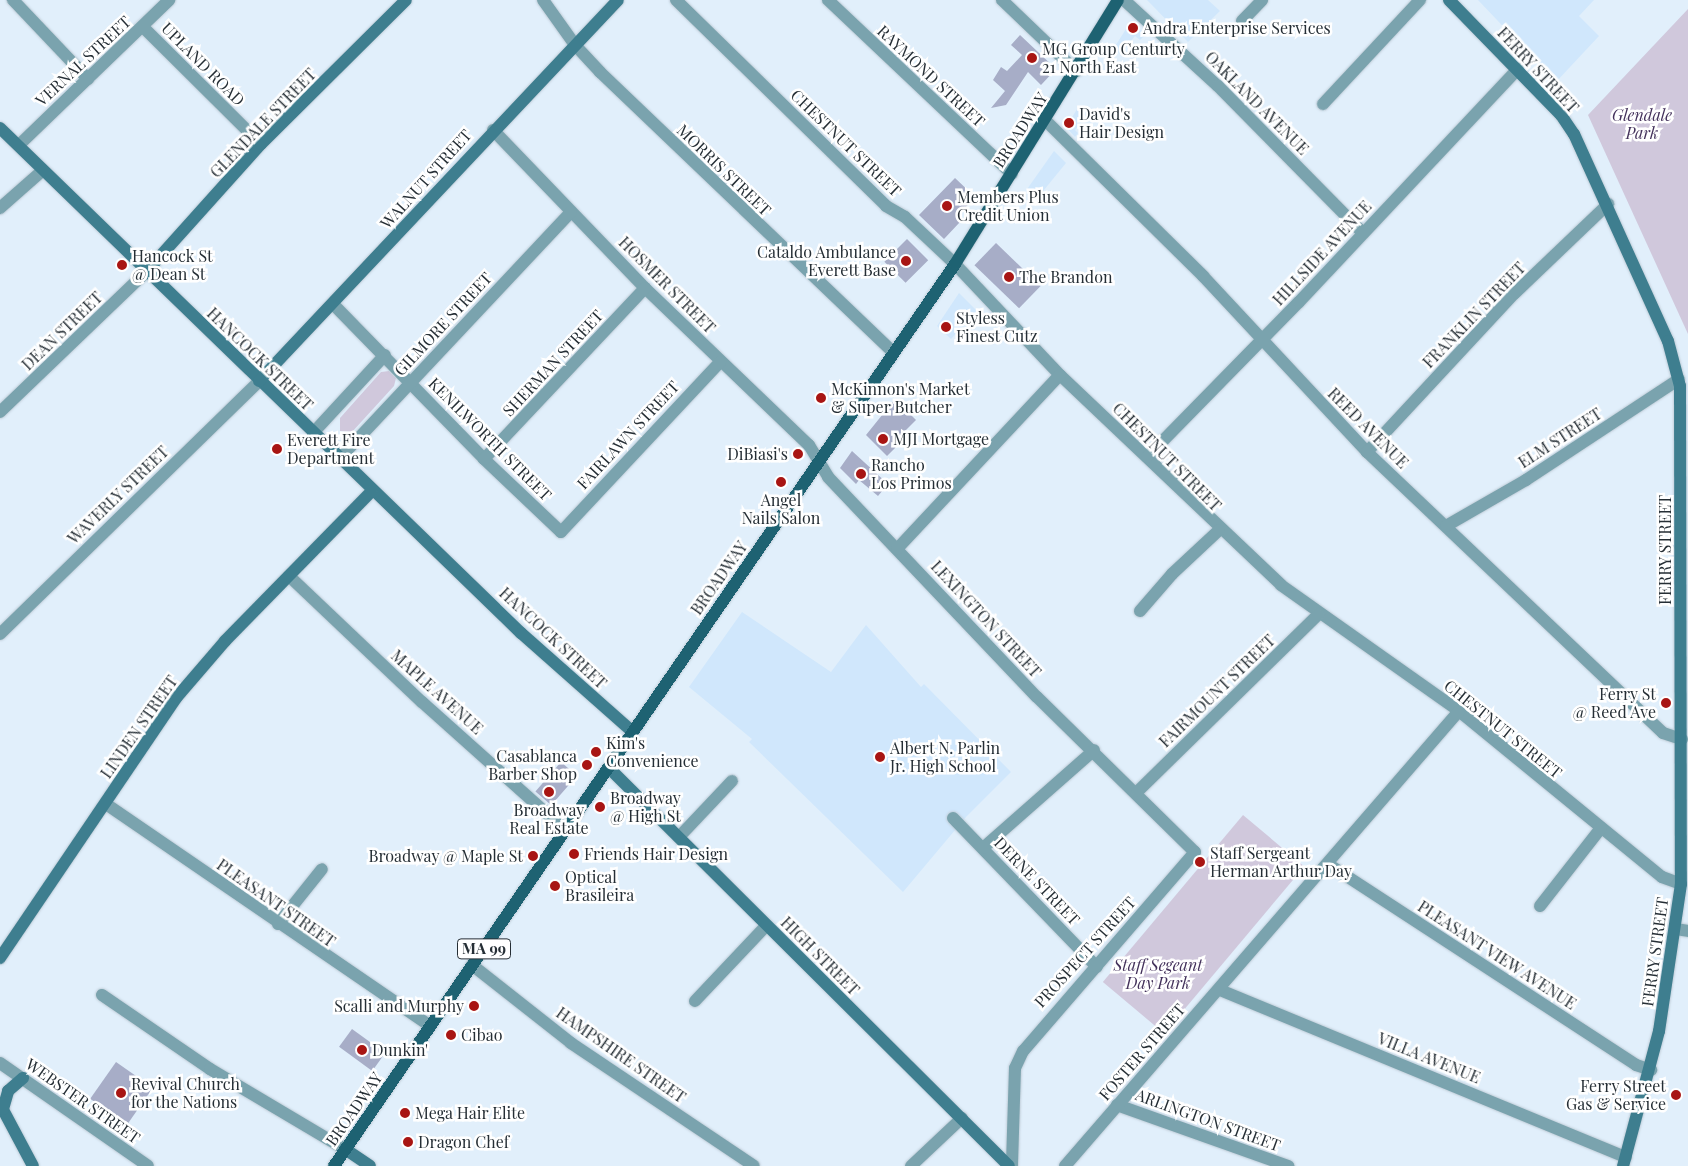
<!DOCTYPE html>
<style>
body{margin:0}
#map{position:relative;width:1688px;height:1166px;overflow:hidden;background:#e1effb;font-family:"Playfair Display",serif}
div>[style]{position:absolute}
.built>*{inset:0;background:#d0e7fc}
.green>*{inset:0;background:#d0c8dc;transform-origin:0 0}
.building>*{inset:0;background:#a7adc7;transform-origin:0 0}
.roads{filter:drop-shadow(0 0 1px #bfccd7) drop-shadow(0 0 1px #bfccd7)}
.street>*{height:12px;margin:-6px;padding:0 6px;transform-origin:6px;border-radius:6px;background:#7aa3ae}
.secondary>*{height:12px;margin:-6px;padding:0 6px;transform-origin:6px;border-radius:6px;background:#3e7e8f}
.primary>*{height:12px;margin:-6px;padding:0 6px;transform-origin:6px;border-radius:6px;background:#1e6272}
.dots>*{width:14px;height:14px;translate:-50% -50%;box-sizing:border-box;border:2px solid #fff;border-radius:50%}
span{translate:-50% -50%;white-space:nowrap;text-align:center;line-height:1.15;-webkit-text-stroke:5px #fff;paint-order:stroke}
.shield-label span{padding:1px 4px;background:#fff;border:1px solid;border-radius:4px;-webkit-text-stroke-width:0}
.shield-label{font-size:15px;color:#252e35;font-weight:700}
.poi-label{font-size:16px;color:#252e35}
.left{translate:0 -50%;text-align:left}
.right{translate:-100% -50%;text-align:right}
.street-label{font-size:16px;color:#252e35}
.park-label{font-size:16px;color:#43315b;font-style:italic}
</style>
<div id="map">
<div class="built">
<i style="clip-path:polygon(1147px 0,1208px 0,1220px 11px,1188px 42px)"></i>
<i style="clip-path:polygon(1478px 0,1594px 0,1579px 16px,1599px 36px,1556px 82px)"></i>
<i style="clip-path:polygon(1131px 21px,1145px 35px,1140px 40px,1135px 36px,1120px 54px,1114px 48px)"></i>
<i style="clip-path:polygon(1079px 106px,1088px 114px,1075px 130px,1078px 133px,1075px 137px,1066px 127px)"></i>
<i style="clip-path:polygon(1054px 151px,1066px 163px,1035px 201px,1025px 192px)"></i>
<i style="clip-path:polygon(959px 293px,977px 311px,951px 339px,937px 326px)"></i>
<i style="clip-path:polygon(742px 612px,831px 672px,866px 625px,921px 687px,924px 684px,1011px 772px,966px 817px,903px 892px,749px 742px,752px 739px,689px 687px)"></i>
</div>
<div class="green">
<i style="clip-path:polygon(1688px 9px,1688px 334px,1588px 115px)"></i>
<i style="clip-path:polygon(389px 371px,396px 378px,394px 386px,352px 432px,340px 431px,340px 418px,381px 372px)"></i>
<i style="left:1243px;top:815px;width:80px;height:218px;rotate:40deg"></i>
</div>
<div class="building">
<i style="clip-path:polygon(1020px 35px,1056px 69px,1041px 85px,1028px 72px,1006px 105px,991px 108px,1005px 91px,993px 80px,1001px 67px,1007px 71px,1022px 55px,1011px 45px)"></i>
<i style="clip-path:polygon(955px 178px,975px 197px,956px 218px,960px 222px,944px 239px,919px 215px)"></i>
<i style="left:907px;top:239px;width:30px;height:32px;rotate:45deg"></i>
<i style="left:996px;top:243px;width:62px;height:31px;rotate:44deg"></i>
<i style="clip-path:polygon(895px 399px,916px 420px,896px 440px,900px 443px,887px 456px,866px 435px)"></i>
<i style="clip-path:polygon(852px 451px,888px 484px,878px 496px,859px 480px,856px 484px,840px 468px)"></i>
<i style="left:561px;top:762px;width:21px;height:39px;rotate:41deg"></i>
<i style="left:352px;top:1029px;width:41px;height:22px;rotate:36deg"></i>
<i style="left:116px;top:1062px;width:45px;height:45px;rotate:35deg"></i>
</div>
<div class="roads">
<div class="street">
<i style="left:13px;top:0;width:109px;rotate:46.5deg"></i>
<i style="left:543px;top:0;width:55px;rotate:54.6deg"></i>
<i style="left:575px;top:45px;width:37px;rotate:47deg"></i>
<i style="left:600px;top:72px;width:405px;rotate:43.7deg"></i>
<i style="left:676px;top:0;width:294px;rotate:44.4deg"></i>
<i style="left:886px;top:206px;width:22px;rotate:30deg"></i>
<i style="left:905px;top:217px;width:69px;rotate:43.2deg"></i>
<i style="left:955px;top:264px;width:153px;rotate:46.6deg"></i>
<i style="left:1060px;top:375px;width:305px;rotate:43.5deg"></i>
<i style="left:1281px;top:585px;width:218px;rotate:35.3deg"></i>
<i style="left:1459px;top:711px;width:262px;rotate:39.3deg"></i>
<i style="left:1662px;top:877px;width:20px;rotate:20deg"></i>
<i style="left:828px;top:0;width:253px;rotate:43.4deg"></i>
<i style="left:1002px;top:0;width:103px;rotate:43.8deg"></i>
<i style="left:1124px;top:0;width:127px;rotate:42.5deg"></i>
<i style="left:1218px;top:86px;width:206px;rotate:45.4deg"></i>
<i style="left:1242px;top:21px;width:29px;rotate:-46deg"></i>
<i style="left:143px;top:27px;width:166px;rotate:44.8deg"></i>
<i style="left:1323px;top:104px;width:142px;rotate:-47deg"></i>
<i style="left:1046px;top:121px;width:221px;rotate:44.6deg"></i>
<i style="left:1203px;top:276px;width:241px;rotate:47deg"></i>
<i style="left:1367px;top:452px;width:408px;rotate:43.5deg"></i>
<i style="left:1663px;top:733px;width:20px;rotate:18deg"></i>
<i style="left:493px;top:130px;width:219px;rotate:46.1deg"></i>
<i style="left:645px;top:288px;width:227px;rotate:43.8deg"></i>
<i style="left:809px;top:445px;width:37px;rotate:59deg"></i>
<i style="left:828px;top:477px;width:303px;rotate:46.5deg"></i>
<i style="left:1037px;top:697px;width:221px;rotate:44.5deg"></i>
<i style="left:1195px;top:852px;width:263px;rotate:130.8deg"></i>
<i style="left:1023px;top:1051px;width:19px;rotate:115deg"></i>
<i style="left:1015px;top:1068px;width:98px;rotate:91.8deg"></i>
<i style="left:19px;top:145px;width:209px;rotate:-44deg"></i>
<i style="left:0;top:208px;width:56px;rotate:-41.4deg"></i>
<i style="left:333px;top:304px;width:216px;rotate:45.7deg"></i>
<i style="left:484px;top:459px;width:106px;rotate:43.5deg"></i>
<i style="left:561px;top:532px;width:233px;rotate:-46.9deg"></i>
<i style="left:0;top:412px;width:202px;rotate:-43.8deg"></i>
<i style="left:313px;top:433px;width:106px;rotate:-47.3deg"></i>
<i style="left:1367px;top:452px;width:217px;rotate:-47.1deg"></i>
<i style="left:1515px;top:293px;width:129px;rotate:-43.7deg"></i>
<i style="left:1147px;top:457px;width:217px;rotate:-45.6deg"></i>
<i style="left:1299px;top:302px;width:320px;rotate:-46.8deg"></i>
<i style="left:339px;top:459px;width:339px;rotate:-46.8deg"></i>
<i style="left:484px;top:459px;width:235px;rotate:-46.7deg"></i>
<i style="left:1446px;top:526px;width:92px;rotate:-29.9deg"></i>
<i style="left:1526px;top:480px;width:183px;rotate:-33.4deg"></i>
<i style="left:897px;top:549px;width:238px;rotate:-46.9deg"></i>
<i style="left:289px;top:576px;width:183px;rotate:43.5deg"></i>
<i style="left:422px;top:702px;width:192px;rotate:41.8deg"></i>
<i style="left:1140px;top:611px;width:49px;rotate:-49.1deg"></i>
<i style="left:1172px;top:574px;width:64px;rotate:-43.1deg"></i>
<i style="left:0;top:634px;width:362px;rotate:-44.3deg"></i>
<i style="left:1138px;top:791px;width:252px;rotate:-44.4deg"></i>
<i style="left:106px;top:804px;width:393px;rotate:34.4deg"></i>
<i style="left:953px;top:818px;width:207px;rotate:46deg"></i>
<i style="left:679px;top:837px;width:77px;rotate:-46.6deg"></i>
<i style="left:983px;top:848px;width:148px;rotate:-41.4deg"></i>
<i style="left:1328px;top:864px;width:368px;rotate:33.1deg"></i>
<i style="left:1636px;top:1065px;width:16px;rotate:18deg"></i>
<i style="left:1540px;top:906px;width:99px;rotate:-52deg"></i>
<i style="left:278px;top:924px;width:70px;rotate:-51.3deg"></i>
<i style="left:1676px;top:929px;width:12px;rotate:9deg"></i>
<i style="left:472px;top:965px;width:126px;rotate:38.2deg"></i>
<i style="left:571px;top:1043px;width:220px;rotate:33.9deg"></i>
<i style="left:1220px;top:990px;width:439px;rotate:22.4deg"></i>
<i style="left:102px;top:995px;width:131px;rotate:34.4deg"></i>
<i style="left:210px;top:1069px;width:157px;rotate:30.7deg"></i>
<i style="left:695px;top:1001px;width:103px;rotate:-46.6deg"></i>
<i style="left:0;top:1063px;width:180px;rotate:34.8deg"></i>
<i style="left:1117px;top:1105px;width:182px;rotate:19.6deg"></i>
<i style="left:911px;top:1166px;width:70px;rotate:-43.3deg"></i>
<i style="left:1065px;top:1166px;width:602px;rotate:-49.11deg"></i>
</div>
<div class="secondary">
<i style="left:1449px;top:0;width:161px;rotate:45.8deg"></i>
<i style="left:1561px;top:115px;width:23px;rotate:56deg"></i>
<i style="left:1574px;top:134px;width:227px;rotate:65.6deg"></i>
<i style="left:1668px;top:341px;width:47px;rotate:75.1deg"></i>
<i style="left:1680px;top:386px;width:498px;rotate:89.9deg"></i>
<i style="left:1681px;top:884px;width:149px;rotate:98.5deg"></i>
<i style="left:1659px;top:1031px;width:140px;rotate:104.9deg"></i>
<i style="left:0;top:128px;width:726px;rotate:44.11deg"></i>
<i style="left:521px;top:633px;width:149px;rotate:41.5deg"></i>
<i style="left:146px;top:272px;width:172px;rotate:-48.1deg"></i>
<i style="left:261px;top:144px;width:204px;rotate:-44.8deg"></i>
<i style="left:259px;top:381px;width:523px;rotate:-46.7deg"></i>
<i style="left:609px;top:768px;width:564px;rotate:44.86deg"></i>
<i style="left:0;top:958px;width:314px;rotate:-55.9deg"></i>
<i style="left:176px;top:698px;width:75px;rotate:-49.3deg"></i>
<i style="left:225px;top:641px;width:210px;rotate:-45.6deg"></i>
<i style="left:0;top:1104px;width:70px;rotate:62deg"></i>
<i style="left:3px;top:1109px;width:19px;rotate:-74deg"></i>
<i style="left:8px;top:1091px;width:20px;rotate:-41deg"></i>
<i style="left:345px;top:1149px;width:30px;rotate:34deg"></i>
</div>
<div class="primary">
<i style="left:334px;top:1166px;width:1095px;rotate:-55.45deg"></i>
<i style="left:955px;top:264px;width:310px;rotate:-58.3deg"></i>
</div>
</div>
<div class="dots">
<i style="left:1133px;top:28px;background:#a81513"></i>
<i style="left:1032px;top:58px;background:#a81513"></i>
<i style="left:1069px;top:123px;background:#a81513"></i>
<i style="left:947px;top:206px;background:#a81513"></i>
<i style="left:906px;top:261px;background:#a81513"></i>
<i style="left:122px;top:265px;background:#a81513"></i>
<i style="left:1009px;top:277px;background:#a81513"></i>
<i style="left:946px;top:327px;background:#a81513"></i>
<i style="left:821px;top:398px;background:#a81513"></i>
<i style="left:883px;top:439px;background:#a81513"></i>
<i style="left:277px;top:449px;background:#a81513"></i>
<i style="left:798px;top:454px;background:#a81513"></i>
<i style="left:861px;top:474px;background:#a81513"></i>
<i style="left:781px;top:482px;background:#a81513"></i>
<i style="left:1666px;top:703px;background:#a81513"></i>
<i style="left:596px;top:752px;background:#a81513"></i>
<i style="left:880px;top:757px;background:#a81513"></i>
<i style="left:587px;top:765px;background:#a81513"></i>
<i style="left:549px;top:792px;background:#a81513"></i>
<i style="left:600px;top:807px;background:#a81513"></i>
<i style="left:574px;top:854px;background:#a81513"></i>
<i style="left:533px;top:856px;background:#a81513"></i>
<i style="left:1200px;top:862px;background:#a81513"></i>
<i style="left:555px;top:886px;background:#a81513"></i>
<i style="left:474px;top:1006px;background:#a81513"></i>
<i style="left:451px;top:1035px;background:#a81513"></i>
<i style="left:362px;top:1050px;background:#a81513"></i>
<i style="left:121px;top:1093px;background:#a81513"></i>
<i style="left:1676px;top:1095px;background:#a81513"></i>
<i style="left:405px;top:1113px;background:#a81513"></i>
<i style="left:408px;top:1142px;background:#a81513"></i>
</div>
<div class="shield-label">
<span style="left:484px;top:949px">MA 99</span>
</div>
<div class="poi-label">
<span class="left" style="left:1143px;top:28px">Andra Enterprise Services</span>
<span class="left" style="left:1042px;top:58px">MG Group Centurty<br>21 North East</span>
<span class="left" style="left:1079px;top:123px">David's<br>Hair Design</span>
<span class="left" style="left:957px;top:206px">Members Plus<br>Credit Union</span>
<span class="right" style="left:896px;top:261px">Cataldo Ambulance<br>Everett Base</span>
<span class="left" style="left:132px;top:265px">Hancock St<br>@ Dean St</span>
<span class="left" style="left:1019px;top:277px">The Brandon</span>
<span class="left" style="left:956px;top:327px">Styless<br>Finest Cutz</span>
<span class="left" style="left:831px;top:398px">McKinnon's Market<br>&amp; Super Butcher</span>
<span class="left" style="left:893px;top:439px">MJI Mortgage</span>
<span class="left" style="left:287px;top:449px">Everett Fire<br>Department</span>
<span class="right" style="left:788px;top:454px">DiBiasi's</span>
<span class="left" style="left:871px;top:474px">Rancho<br>Los Primos</span>
<span style="left:781px;top:509px">Angel<br>Nails Salon</span>
<span class="right" style="left:1656px;top:703px">Ferry St<br>@ Reed Ave</span>
<span class="left" style="left:606px;top:752px">Kim's<br>Convenience</span>
<span class="left" style="left:890px;top:757px">Albert N. Parlin<br>Jr. High School</span>
<span class="right" style="left:577px;top:765px">Casablanca<br>Barber Shop</span>
<span class="left" style="left:610px;top:807px">Broadway<br>@ High St</span>
<span style="left:549px;top:819px">Broadway<br>Real Estate</span>
<span class="left" style="left:1210px;top:862px">Staff Sergeant<br>Herman Arthur Day</span>
<span class="left" style="left:584px;top:854px">Friends Hair Design</span>
<span class="right" style="left:523px;top:856px">Broadway @ Maple St</span>
<span class="left" style="left:565px;top:886px">Optical<br>Brasileira</span>
<span class="right" style="left:464px;top:1006px">Scalli and Murphy</span>
<span class="left" style="left:461px;top:1035px">Cibao</span>
<span class="left" style="left:372px;top:1050px">Dunkin'</span>
<span class="left" style="left:131px;top:1093px">Revival Church<br>for the Nations</span>
<span class="right" style="left:1666px;top:1095px">Ferry Street<br>Gas &amp; Service</span>
<span class="left" style="left:415px;top:1113px">Mega Hair Elite</span>
<span class="left" style="left:418px;top:1142px">Dragon Chef</span>
</div>
<div class="street-label">
<span style="left:83px;top:61px;rotate:-43deg">VERNAL STREET</span>
<span style="left:203px;top:64px;rotate:45deg">UPLAND ROAD</span>
<span style="left:1538px;top:70px;rotate:47deg">FERRY STREET</span>
<span style="left:931px;top:76px;rotate:43deg">RAYMOND STREET</span>
<span style="left:1257px;top:103px;rotate:45deg">OAKLAND AVENUE</span>
<span style="left:263px;top:123px;rotate:-46deg">GLENDALE STREET</span>
<span style="left:1020px;top:130px;rotate:-57deg">BROADWAY</span>
<span style="left:846px;top:143px;rotate:44deg">CHESTNUT STREET</span>
<span style="left:724px;top:170px;rotate:44deg">MORRIS STREET</span>
<span style="left:426px;top:179px;rotate:-48deg">WALNUT STREET</span>
<span style="left:1322px;top:253px;rotate:-47deg">HILLSIDE AVENUE</span>
<span style="left:667px;top:285px;rotate:45deg">HOSMER STREET</span>
<span style="left:1474px;top:315px;rotate:-46deg">FRANKLIN STREET</span>
<span style="left:443px;top:324px;rotate:-47deg">GILMORE STREET</span>
<span style="left:62px;top:331px;rotate:-44deg">DEAN STREET</span>
<span style="left:260px;top:359px;rotate:44deg">HANCOCK STREET</span>
<span style="left:553px;top:363px;rotate:-47deg">SHERMAN STREET</span>
<span style="left:1368px;top:428px;rotate:45deg">REED AVENUE</span>
<span style="left:628px;top:435px;rotate:-47deg">FAIRLAWN STREET</span>
<span style="left:1560px;top:438px;rotate:-33deg">ELM STREET</span>
<span style="left:490px;top:439px;rotate:45deg">KENILWORTH STREET</span>
<span style="left:1167px;top:457px;rotate:45deg">CHESTNUT STREET</span>
<span style="left:118px;top:495px;rotate:-44deg">WAVERLY STREET</span>
<span style="left:1665px;top:550px;rotate:-90deg">FERRY STREET</span>
<span style="left:719px;top:578px;rotate:-55deg">BROADWAY</span>
<span style="left:986px;top:619px;rotate:47deg">LEXINGTON STREET</span>
<span style="left:553px;top:638px;rotate:43deg">HANCOCK STREET</span>
<span style="left:1217px;top:691px;rotate:-44deg">FAIRMOUNT STREET</span>
<span style="left:437px;top:692px;rotate:42deg">MAPLE AVENUE</span>
<span style="left:139px;top:727px;rotate:-55deg">LINDEN STREET</span>
<span style="left:1503px;top:729px;rotate:39deg">CHESTNUT STREET</span>
<span style="left:1037px;top:881px;rotate:46deg">DERNE STREET</span>
<span style="left:276px;top:903px;rotate:35deg">PLEASANT STREET</span>
<span style="left:1085px;top:952px;rotate:-48deg">PROSPECT STREET</span>
<span style="left:1655px;top:952px;rotate:-82deg">FERRY STREET</span>
<span style="left:1497px;top:955px;rotate:33deg">PLEASANT VIEW AVENUE</span>
<span style="left:820px;top:956px;rotate:45deg">HIGH STREET</span>
<span style="left:1142px;top:1052px;rotate:-49deg">FOSTER STREET</span>
<span style="left:621px;top:1055px;rotate:35deg">HAMPSHIRE STREET</span>
<span style="left:1429px;top:1058px;rotate:22deg">VILLA AVENUE</span>
<span style="left:83px;top:1101px;rotate:35deg">WEBSTER STREET</span>
<span style="left:354px;top:1109px;rotate:-55deg">BROADWAY</span>
<span style="left:1208px;top:1120px;rotate:20deg">ARLINGTON STREET</span>
</div>
<div class="park-label">
<span style="left:1642px;top:124px">Glendale<br>Park</span>
<span style="left:1158px;top:974px">Staff Segeant<br>Day Park</span>
</div>
</div>
